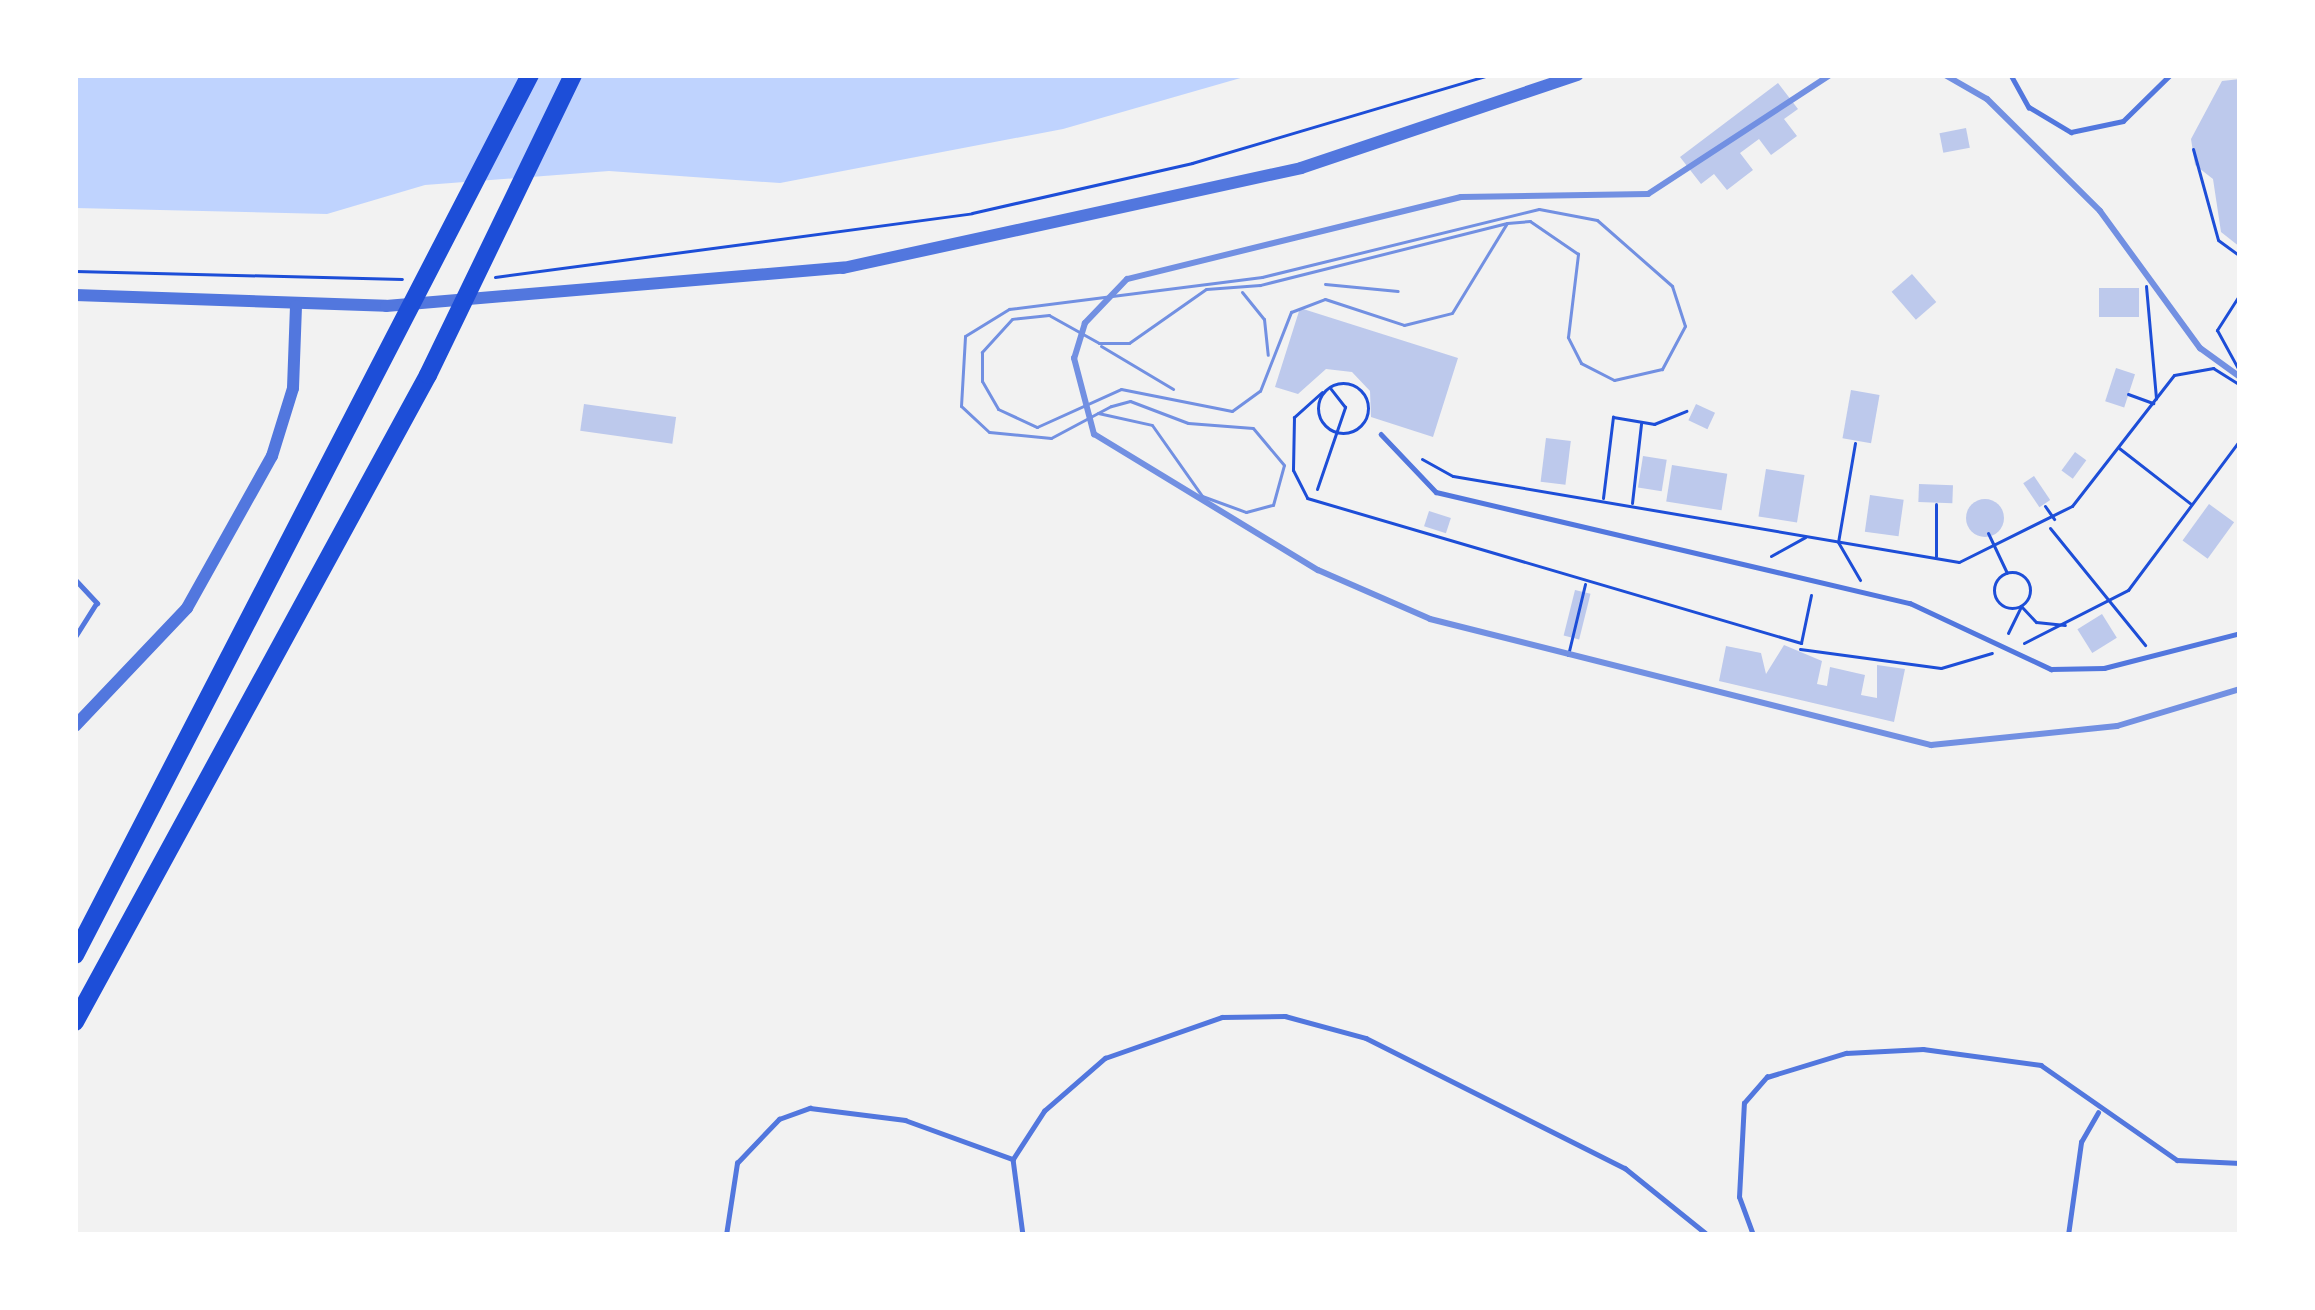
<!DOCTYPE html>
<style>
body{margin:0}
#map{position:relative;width:2315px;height:1310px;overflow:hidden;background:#f2f2f2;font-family:Mulish,sans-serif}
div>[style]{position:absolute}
.water>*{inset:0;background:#bfd3fe}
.building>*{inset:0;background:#bdc9ec;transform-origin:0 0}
.round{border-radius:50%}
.path>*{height:3px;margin:-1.5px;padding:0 1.5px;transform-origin:1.5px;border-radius:1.5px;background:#1d4ed8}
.path>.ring{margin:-1.5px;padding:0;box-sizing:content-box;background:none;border:3px solid #1d4ed8;border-radius:50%}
.service>*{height:4.5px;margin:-2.25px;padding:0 2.25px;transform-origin:2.25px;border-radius:2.25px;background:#5277de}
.tertiary>*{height:12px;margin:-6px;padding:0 6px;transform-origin:6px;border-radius:6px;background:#5277de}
.motorway>*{height:18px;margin:-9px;padding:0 9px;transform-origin:9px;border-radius:9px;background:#1d4ed8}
.tram>*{height:3px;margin:-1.5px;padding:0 1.5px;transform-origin:1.5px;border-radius:1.5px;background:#7290e2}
.rail>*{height:6px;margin:-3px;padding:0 3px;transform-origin:3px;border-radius:3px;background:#7290e2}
span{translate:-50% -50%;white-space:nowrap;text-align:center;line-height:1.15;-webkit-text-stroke:9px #fff;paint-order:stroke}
.frame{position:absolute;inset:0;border:78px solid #fff;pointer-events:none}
</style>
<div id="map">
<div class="water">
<i style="clip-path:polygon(75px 75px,1251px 75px,1063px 129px,780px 183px,609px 171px,425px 185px,327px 214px,75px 208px)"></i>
</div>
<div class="building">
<i style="clip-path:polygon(2240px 79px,2240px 247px,2221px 232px,2213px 179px,2195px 165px,2191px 139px,2222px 81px)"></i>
<i style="clip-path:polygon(1778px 83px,1798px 109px,1784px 119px,1797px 136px,1771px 155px,1759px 139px,1740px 153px,1753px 170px,1727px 190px,1714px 174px,1701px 184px,1680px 157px)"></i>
<i style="left:1966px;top:128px;width:20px;height:27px;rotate:79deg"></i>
<i style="left:1912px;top:274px;width:37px;height:27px;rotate:49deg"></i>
<i style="left:2139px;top:288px;width:29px;height:40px;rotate:90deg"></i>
<i style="clip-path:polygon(1300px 308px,1458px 358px,1433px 437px,1371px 417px,1370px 391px,1352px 372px,1326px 369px,1298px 394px,1275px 387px)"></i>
<i style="left:2116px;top:368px;width:20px;height:35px;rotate:18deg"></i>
<i style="left:1851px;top:390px;width:29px;height:49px;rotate:10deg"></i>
<i style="left:584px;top:404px;width:93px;height:27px;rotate:8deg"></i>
<i style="left:1696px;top:404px;width:21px;height:18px;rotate:25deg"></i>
<i style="left:1546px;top:438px;width:25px;height:44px;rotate:7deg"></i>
<i style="left:2075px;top:452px;width:14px;height:23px;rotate:36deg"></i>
<i style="left:1643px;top:456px;width:24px;height:32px;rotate:9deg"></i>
<i style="left:1672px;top:465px;width:56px;height:37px;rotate:9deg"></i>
<i style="left:1766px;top:469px;width:39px;height:48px;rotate:9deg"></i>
<i style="left:2034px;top:476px;width:29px;height:13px;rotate:56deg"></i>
<i style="left:1919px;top:484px;width:34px;height:18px;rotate:2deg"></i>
<i style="left:1870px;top:495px;width:34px;height:37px;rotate:8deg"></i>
<i class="round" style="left:1966px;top:499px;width:38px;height:38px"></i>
<i style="left:2209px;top:504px;width:31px;height:45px;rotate:36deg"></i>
<i style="left:1429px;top:511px;width:23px;height:16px;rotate:18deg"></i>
<i style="left:1575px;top:590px;width:16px;height:47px;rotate:14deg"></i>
<i style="left:2102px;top:614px;width:28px;height:29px;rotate:58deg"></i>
<i style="clip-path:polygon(1784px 645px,1822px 661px,1817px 684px,1827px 686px,1830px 667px,1865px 675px,1861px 695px,1877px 698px,1877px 665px,1905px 669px,1894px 722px,1719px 681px,1726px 646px,1761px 653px,1766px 674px)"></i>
</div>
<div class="path">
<i style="left:2193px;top:149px;width:94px;rotate:74.6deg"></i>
<i style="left:2218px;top:240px;width:27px;rotate:36deg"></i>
<i style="left:75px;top:271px;width:327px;rotate:1.4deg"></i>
<i style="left:495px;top:277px;width:481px;rotate:-7.6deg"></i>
<i style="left:972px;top:213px;width:226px;rotate:-12.8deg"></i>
<i style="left:1192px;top:163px;width:311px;rotate:-16.5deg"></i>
<i style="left:2146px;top:286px;width:113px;rotate:84.9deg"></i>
<i style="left:2240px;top:294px;width:43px;rotate:122.6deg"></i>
<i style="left:2217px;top:330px;width:48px;rotate:61.3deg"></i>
<i class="ring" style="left:1318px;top:383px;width:47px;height:47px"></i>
<i style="left:1322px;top:392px;width:38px;rotate:138deg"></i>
<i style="left:1294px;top:417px;width:53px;rotate:91.1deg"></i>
<i style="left:1293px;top:470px;width:31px;rotate:63deg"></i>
<i style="left:1307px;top:498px;width:515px;rotate:16.36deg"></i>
<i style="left:1801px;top:643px;width:49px;rotate:-78.2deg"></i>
<i style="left:2128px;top:394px;width:27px;rotate:20deg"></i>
<i style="left:1855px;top:443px;width:100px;rotate:99.7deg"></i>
<i style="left:1838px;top:542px;width:44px;rotate:59.9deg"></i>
<i style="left:2119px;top:448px;width:91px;rotate:37.9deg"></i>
<i style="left:1422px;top:459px;width:35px;rotate:29deg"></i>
<i style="left:1453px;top:476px;width:513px;rotate:9.65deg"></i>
<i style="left:1959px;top:562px;width:126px;rotate:-26.4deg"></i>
<i style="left:2072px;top:506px;width:166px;rotate:-52.1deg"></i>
<i style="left:2174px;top:375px;width:40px;rotate:-10deg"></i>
<i style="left:2213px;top:368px;width:32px;rotate:32deg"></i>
<i style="left:1317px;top:489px;width:87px;rotate:-71.1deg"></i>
<i style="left:1345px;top:407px;width:24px;rotate:-128deg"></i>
<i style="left:1603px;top:498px;width:82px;rotate:-83deg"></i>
<i style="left:1613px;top:417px;width:42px;rotate:9.7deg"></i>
<i style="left:1654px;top:424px;width:35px;rotate:-22deg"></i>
<i style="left:1632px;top:503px;width:80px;rotate:-83.5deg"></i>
<i style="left:1936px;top:504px;width:52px;rotate:90deg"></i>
<i style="left:2045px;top:506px;width:16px;rotate:55deg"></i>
<i style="left:2050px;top:528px;width:151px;rotate:50.9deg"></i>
<i style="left:1988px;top:533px;width:44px;rotate:64.6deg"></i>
<i style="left:1771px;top:556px;width:39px;rotate:-29deg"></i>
<i class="ring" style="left:1994px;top:572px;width:33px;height:33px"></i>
<i style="left:2008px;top:633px;width:30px;rotate:-64deg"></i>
<i style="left:2021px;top:606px;width:22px;rotate:47deg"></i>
<i style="left:2036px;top:622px;width:29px;rotate:6deg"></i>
<i style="left:2024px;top:643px;width:117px;rotate:-27deg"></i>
<i style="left:2128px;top:590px;width:187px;rotate:-53.3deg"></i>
<i style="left:1800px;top:649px;width:142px;rotate:7.7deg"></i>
<i style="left:1941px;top:668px;width:53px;rotate:-16.4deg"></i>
<i style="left:1568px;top:655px;width:73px;rotate:-76.5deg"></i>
</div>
<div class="service">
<i style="left:2011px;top:75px;width:37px;rotate:61deg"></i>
<i style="left:2029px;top:107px;width:49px;rotate:30.8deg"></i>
<i style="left:2071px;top:132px;width:53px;rotate:-11.9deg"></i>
<i style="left:2123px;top:121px;width:66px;rotate:-44.4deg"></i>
<i style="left:1381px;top:434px;width:80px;rotate:46.5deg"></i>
<i style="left:1436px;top:492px;width:487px;rotate:13.2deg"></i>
<i style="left:1910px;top:603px;width:156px;rotate:25.1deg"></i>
<i style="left:2051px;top:669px;width:53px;rotate:-1.1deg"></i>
<i style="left:2104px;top:668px;width:140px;rotate:-14.4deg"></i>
<i style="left:75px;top:579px;width:33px;rotate:47deg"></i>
<i style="left:97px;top:603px;width:41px;rotate:122.2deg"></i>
<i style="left:1013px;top:1159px;width:57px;rotate:-57.1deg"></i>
<i style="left:1044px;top:1111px;width:81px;rotate:-41deg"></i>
<i style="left:1105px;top:1058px;width:124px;rotate:-19.3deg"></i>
<i style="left:1222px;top:1017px;width:63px;rotate:-0.9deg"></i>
<i style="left:1285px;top:1016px;width:84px;rotate:15.2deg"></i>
<i style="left:1366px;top:1038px;width:290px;rotate:26.7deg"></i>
<i style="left:1625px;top:1168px;width:107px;rotate:38.9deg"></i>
<i style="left:1013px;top:1159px;width:77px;rotate:82.5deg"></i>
<i style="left:726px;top:1235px;width:73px;rotate:-81.3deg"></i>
<i style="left:737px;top:1163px;width:61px;rotate:-46.3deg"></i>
<i style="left:779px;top:1119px;width:33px;rotate:-20deg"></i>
<i style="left:810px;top:1108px;width:96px;rotate:7.2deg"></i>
<i style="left:905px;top:1120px;width:115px;rotate:19.9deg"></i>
<i style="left:1753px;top:1235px;width:40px;rotate:-110.2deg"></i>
<i style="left:1739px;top:1197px;width:94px;rotate:-87deg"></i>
<i style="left:1744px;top:1103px;width:35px;rotate:-49deg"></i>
<i style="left:1767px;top:1077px;width:83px;rotate:-16.9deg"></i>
<i style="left:1846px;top:1053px;width:77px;rotate:-3deg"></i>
<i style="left:1923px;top:1049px;width:119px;rotate:7.7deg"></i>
<i style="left:2041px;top:1065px;width:166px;rotate:34.9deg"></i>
<i style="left:2177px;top:1160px;width:63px;rotate:2.7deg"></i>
<i style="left:2068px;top:1235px;width:94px;rotate:-82deg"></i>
<i style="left:2081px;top:1142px;width:34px;rotate:-60deg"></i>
</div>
<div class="tertiary">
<i style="left:75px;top:295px;width:311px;rotate:2deg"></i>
<i style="left:386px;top:306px;width:459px;rotate:-4.8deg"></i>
<i style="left:843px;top:268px;width:469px;rotate:-12.3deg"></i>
<i style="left:1301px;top:168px;width:292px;rotate:-18.6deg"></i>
<i style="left:75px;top:726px;width:163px;rotate:-46.5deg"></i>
<i style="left:187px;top:608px;width:174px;rotate:-60.8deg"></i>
<i style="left:272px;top:456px;width:71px;rotate:-72.8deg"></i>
<i style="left:293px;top:388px;width:82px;rotate:-87.9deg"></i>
</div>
<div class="motorway">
<i style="left:75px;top:955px;width:991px;rotate:-62.66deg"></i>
<i style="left:75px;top:1022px;width:737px;rotate:-61.38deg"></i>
<i style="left:428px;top:375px;width:333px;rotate:-64.2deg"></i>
</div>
<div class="tram">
<i style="left:1325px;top:284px;width:73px;rotate:5.5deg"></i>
<i style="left:1242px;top:292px;width:35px;rotate:51deg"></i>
<i style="left:1264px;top:319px;width:36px;rotate:84deg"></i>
<i style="left:1101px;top:346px;width:84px;rotate:30.8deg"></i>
<i style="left:1098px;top:413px;width:55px;rotate:12.5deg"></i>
<i style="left:1152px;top:425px;width:87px;rotate:54.8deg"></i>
<i style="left:1202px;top:496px;width:47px;rotate:20deg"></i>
<i style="left:1246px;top:512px;width:28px;rotate:-15deg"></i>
<i style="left:1273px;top:505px;width:41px;rotate:-74.6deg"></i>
<i style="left:1284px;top:465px;width:48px;rotate:-130deg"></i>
<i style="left:1253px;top:428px;width:65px;rotate:-175.6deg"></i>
<i style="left:1188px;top:423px;width:62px;rotate:-159.2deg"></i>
<i style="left:1130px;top:401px;width:20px;rotate:165deg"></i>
<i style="left:1111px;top:406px;width:68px;rotate:151.9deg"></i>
<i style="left:1051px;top:438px;width:62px;rotate:-174.5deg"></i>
<i style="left:989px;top:432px;width:38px;rotate:-137deg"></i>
<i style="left:961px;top:406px;width:70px;rotate:-86.7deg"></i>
<i style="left:965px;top:336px;width:52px;rotate:-31.5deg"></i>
<i style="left:1009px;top:309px;width:255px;rotate:-7.2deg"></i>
<i style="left:1262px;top:277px;width:285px;rotate:-13.8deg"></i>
<i style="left:1539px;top:209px;width:59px;rotate:10.7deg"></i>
<i style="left:1597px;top:220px;width:100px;rotate:41.3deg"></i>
<i style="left:1672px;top:286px;width:42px;rotate:72deg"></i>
<i style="left:1685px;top:326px;width:49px;rotate:118.1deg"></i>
<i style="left:1662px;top:369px;width:49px;rotate:167.1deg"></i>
<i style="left:1614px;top:380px;width:37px;rotate:-153deg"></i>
<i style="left:1581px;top:363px;width:29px;rotate:-117deg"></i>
<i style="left:1568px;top:337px;width:84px;rotate:-83.1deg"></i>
<i style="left:1578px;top:254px;width:58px;rotate:-145.5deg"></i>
<i style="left:1530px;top:221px;width:23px;rotate:175deg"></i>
<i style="left:1507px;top:223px;width:255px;rotate:165.9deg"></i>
<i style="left:1260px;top:285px;width:54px;rotate:175.8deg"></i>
<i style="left:1206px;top:289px;width:94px;rotate:145deg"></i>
<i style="left:1129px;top:343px;width:30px;rotate:180deg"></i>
<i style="left:1099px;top:343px;width:57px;rotate:-150.8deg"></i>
<i style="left:1049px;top:315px;width:37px;rotate:174deg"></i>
<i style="left:1012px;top:319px;width:45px;rotate:132.3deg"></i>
<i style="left:982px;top:352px;width:29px;rotate:90deg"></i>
<i style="left:982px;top:381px;width:32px;rotate:60deg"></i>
<i style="left:998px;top:409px;width:43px;rotate:24.8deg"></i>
<i style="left:1037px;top:427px;width:92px;rotate:-24.3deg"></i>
<i style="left:1121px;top:389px;width:113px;rotate:11.2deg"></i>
<i style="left:1232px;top:411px;width:34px;rotate:-36deg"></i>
<i style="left:1260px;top:391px;width:85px;rotate:-68.6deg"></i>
<i style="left:1291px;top:312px;width:36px;rotate:-21deg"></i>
<i style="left:1325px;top:299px;width:83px;rotate:18.2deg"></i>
<i style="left:1404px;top:325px;width:49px;rotate:-14deg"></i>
<i style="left:1452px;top:313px;width:105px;rotate:-58.6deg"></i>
</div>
<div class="rail">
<i style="left:1830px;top:75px;width:217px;rotate:146.8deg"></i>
<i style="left:1648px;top:194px;width:187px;rotate:179.1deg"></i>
<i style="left:1461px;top:197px;width:344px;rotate:166.2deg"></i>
<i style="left:1127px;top:279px;width:61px;rotate:133.7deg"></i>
<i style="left:1085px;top:323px;width:37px;rotate:107deg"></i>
<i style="left:1074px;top:358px;width:79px;rotate:75.3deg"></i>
<i style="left:1094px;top:434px;width:262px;rotate:31.3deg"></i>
<i style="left:1318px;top:570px;width:122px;rotate:23.6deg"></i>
<i style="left:1430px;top:619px;width:517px;rotate:14.12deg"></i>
<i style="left:1931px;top:745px;width:187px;rotate:-5.8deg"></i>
<i style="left:2117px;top:726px;width:128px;rotate:-16.7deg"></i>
<i style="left:1945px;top:75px;width:48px;rotate:29.7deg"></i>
<i style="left:1987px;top:99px;width:159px;rotate:44.7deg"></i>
<i style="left:2100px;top:211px;width:170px;rotate:53.9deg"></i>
<i style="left:2200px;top:348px;width:49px;rotate:35.9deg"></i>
</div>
<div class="frame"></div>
</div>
